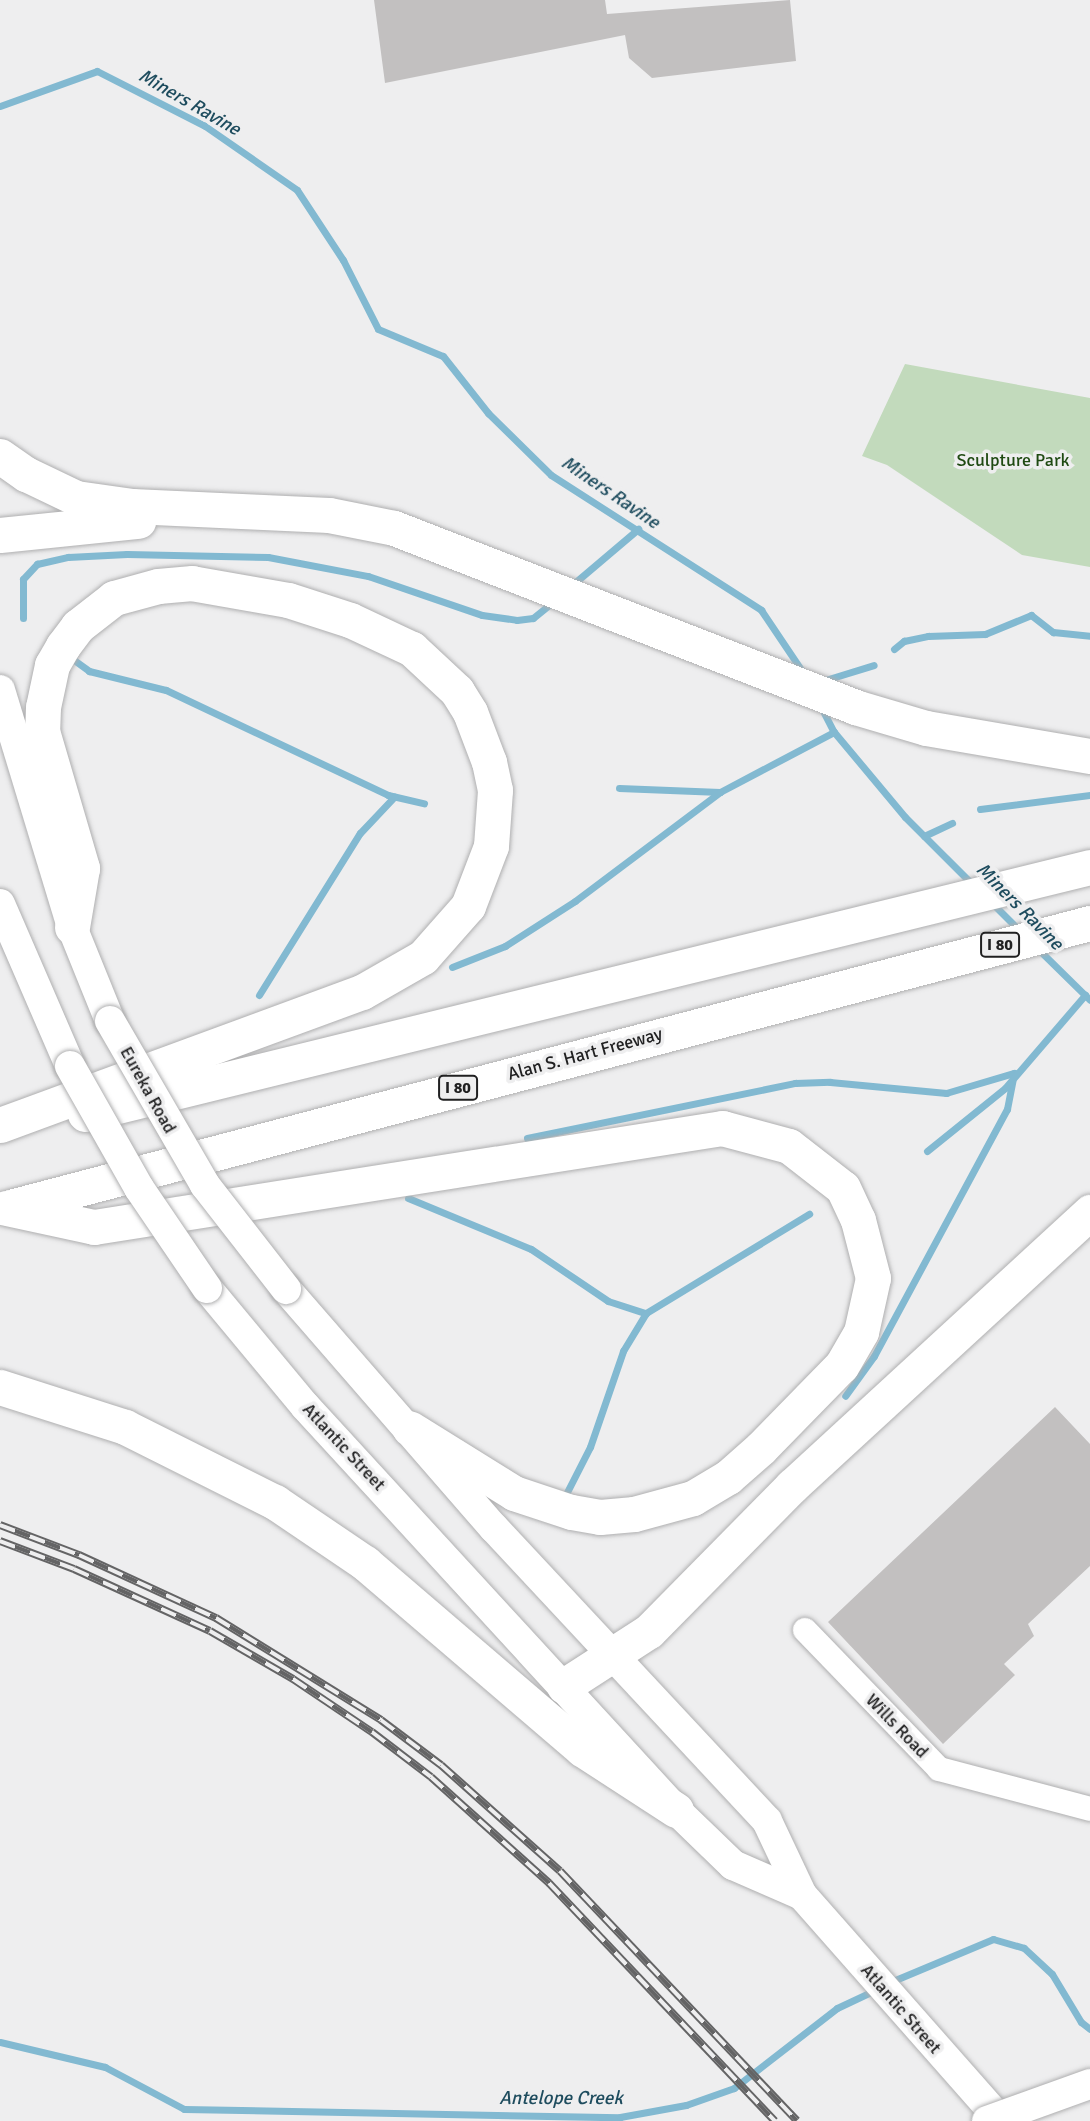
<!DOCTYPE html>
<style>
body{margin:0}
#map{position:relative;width:1090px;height:2121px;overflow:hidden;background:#eeeeef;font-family:Signika,sans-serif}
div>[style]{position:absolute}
.green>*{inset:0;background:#c2dabc}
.stream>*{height:7px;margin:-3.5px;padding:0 3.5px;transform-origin:3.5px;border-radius:3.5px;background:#82b9d1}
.building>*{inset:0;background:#c2c0c0}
.roads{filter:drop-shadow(0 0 2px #afafb0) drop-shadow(0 0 2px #afafb0)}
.minor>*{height:24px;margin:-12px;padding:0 12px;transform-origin:12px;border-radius:12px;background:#fff}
.major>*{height:30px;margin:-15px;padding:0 15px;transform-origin:15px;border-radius:15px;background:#fff}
.highway>*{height:35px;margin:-17.5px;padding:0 17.5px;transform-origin:17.5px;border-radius:17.5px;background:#fff}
.rail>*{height:8px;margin-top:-4px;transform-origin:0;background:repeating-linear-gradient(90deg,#eeeeef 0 16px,#646465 0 32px);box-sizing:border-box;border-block:2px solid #646465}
.bridges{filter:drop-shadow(0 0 2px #afafb0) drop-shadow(0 0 2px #afafb0)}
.major-bridge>*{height:30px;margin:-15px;padding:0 15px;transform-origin:15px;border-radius:15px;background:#fff}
span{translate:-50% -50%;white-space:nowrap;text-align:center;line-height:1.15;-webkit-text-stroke:7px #eeeeef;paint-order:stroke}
.shield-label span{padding:2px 5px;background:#eeeeef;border:2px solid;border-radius:5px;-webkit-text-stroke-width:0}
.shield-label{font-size:16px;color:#202021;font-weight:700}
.park-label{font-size:18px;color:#1f4a12}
.street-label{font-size:18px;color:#202021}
.water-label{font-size:19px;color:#1e4c5e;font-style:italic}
</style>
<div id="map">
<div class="green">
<i style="clip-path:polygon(905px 364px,1090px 398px,1090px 567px,1022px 555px,887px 465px,862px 456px)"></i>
</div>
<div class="stream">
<i style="left:0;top:106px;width:103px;rotate:-19.8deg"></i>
<i style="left:97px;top:71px;width:121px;rotate:27deg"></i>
<i style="left:205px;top:126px;width:112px;rotate:34.8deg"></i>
<i style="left:297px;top:190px;width:84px;rotate:56.7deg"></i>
<i style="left:343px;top:260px;width:77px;rotate:63.1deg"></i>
<i style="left:378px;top:329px;width:70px;rotate:22.6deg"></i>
<i style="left:443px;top:356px;width:73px;rotate:51.7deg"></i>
<i style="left:488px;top:413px;width:88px;rotate:44.5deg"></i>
<i style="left:551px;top:475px;width:250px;rotate:32.7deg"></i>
<i style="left:761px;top:610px;width:77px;rotate:56.1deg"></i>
<i style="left:572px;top:585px;width:87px;rotate:-40.3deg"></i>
<i style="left:23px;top:618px;width:39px;rotate:-90deg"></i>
<i style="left:23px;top:579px;width:21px;rotate:-47deg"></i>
<i style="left:37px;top:564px;width:32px;rotate:-13deg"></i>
<i style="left:68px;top:557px;width:59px;rotate:-2.9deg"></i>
<i style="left:127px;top:554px;width:141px;rotate:1.2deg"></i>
<i style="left:268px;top:557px;width:102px;rotate:10.8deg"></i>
<i style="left:368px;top:576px;width:120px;rotate:18.9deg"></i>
<i style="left:482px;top:615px;width:35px;rotate:8deg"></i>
<i style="left:517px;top:620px;width:16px;rotate:-7deg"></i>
<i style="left:533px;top:618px;width:26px;rotate:-39deg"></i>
<i style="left:894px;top:649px;width:13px;rotate:-39deg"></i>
<i style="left:904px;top:641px;width:25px;rotate:-12deg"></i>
<i style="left:928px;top:636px;width:57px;rotate:-2deg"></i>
<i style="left:985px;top:634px;width:50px;rotate:-22.4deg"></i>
<i style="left:1031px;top:615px;width:28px;rotate:38deg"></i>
<i style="left:1053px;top:632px;width:37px;rotate:6deg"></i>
<i style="left:74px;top:660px;width:19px;rotate:36deg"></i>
<i style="left:89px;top:671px;width:79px;rotate:13.9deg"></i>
<i style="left:166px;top:690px;width:246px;rotate:25.3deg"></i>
<i style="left:388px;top:795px;width:37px;rotate:13deg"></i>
<i style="left:822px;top:681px;width:54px;rotate:-17.1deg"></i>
<i style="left:821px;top:707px;width:28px;rotate:63deg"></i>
<i style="left:834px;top:732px;width:111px;rotate:50.1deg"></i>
<i style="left:905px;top:817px;width:98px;rotate:45deg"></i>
<i style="left:619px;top:788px;width:101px;rotate:2.3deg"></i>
<i style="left:720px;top:792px;width:129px;rotate:-27.8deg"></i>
<i style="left:980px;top:809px;width:111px;rotate:-7.3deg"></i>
<i style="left:924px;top:836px;width:31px;rotate:-25deg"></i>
<i style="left:990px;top:901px;width:41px;rotate:45deg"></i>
<i style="left:1037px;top:948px;width:74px;rotate:44.5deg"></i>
<i style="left:452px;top:967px;width:57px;rotate:-21.6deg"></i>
<i style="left:505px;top:946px;width:83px;rotate:-32.7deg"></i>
<i style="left:575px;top:901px;width:181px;rotate:-36.9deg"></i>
<i style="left:259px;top:995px;width:191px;rotate:-58.1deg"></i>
<i style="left:360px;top:833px;width:50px;rotate:-46.6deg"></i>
<i style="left:527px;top:1138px;width:274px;rotate:-11.6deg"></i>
<i style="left:795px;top:1083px;width:35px;rotate:-2deg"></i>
<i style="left:830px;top:1082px;width:117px;rotate:5.4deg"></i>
<i style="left:946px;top:1093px;width:71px;rotate:-16.4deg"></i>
<i style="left:1014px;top:1073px;width:37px;rotate:101deg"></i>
<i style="left:1007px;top:1109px;width:281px;rotate:118.3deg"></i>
<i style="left:874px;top:1356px;width:49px;rotate:125.9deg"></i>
<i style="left:927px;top:1151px;width:100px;rotate:-38.9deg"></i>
<i style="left:1005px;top:1088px;width:123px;rotate:-49.3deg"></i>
<i style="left:408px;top:1198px;width:133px;rotate:22.5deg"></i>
<i style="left:531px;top:1249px;width:93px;rotate:34deg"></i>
<i style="left:608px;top:1301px;width:40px;rotate:18deg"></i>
<i style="left:646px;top:1313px;width:191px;rotate:-31.3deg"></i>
<i style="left:565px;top:1496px;width:55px;rotate:-63deg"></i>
<i style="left:590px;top:1447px;width:102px;rotate:-71deg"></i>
<i style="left:623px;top:1351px;width:44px;rotate:-58.8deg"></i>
<i style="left:888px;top:1983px;width:114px;rotate:-22.7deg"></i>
<i style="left:993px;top:1939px;width:32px;rotate:16deg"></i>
<i style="left:1024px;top:1948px;width:38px;rotate:43deg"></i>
<i style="left:1052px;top:1974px;width:56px;rotate:58.9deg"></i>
<i style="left:1081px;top:2022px;width:11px;rotate:38deg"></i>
<i style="left:0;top:2042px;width:108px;rotate:13.4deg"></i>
<i style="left:105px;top:2067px;width:89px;rotate:28deg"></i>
<i style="left:184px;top:2109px;width:436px;rotate:1.1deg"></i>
<i style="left:620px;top:2117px;width:67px;rotate:-10.3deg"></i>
<i style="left:686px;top:2105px;width:51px;rotate:-19.5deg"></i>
<i style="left:734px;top:2088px;width:130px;rotate:-37.8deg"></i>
<i style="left:837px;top:2008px;width:42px;rotate:-25.3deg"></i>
</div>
<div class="building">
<i style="clip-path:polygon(374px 0,605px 0,607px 14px,790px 0,796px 61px,652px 78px,629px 58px,625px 35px,385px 83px)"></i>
<i style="clip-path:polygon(1055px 1407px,1090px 1444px,1090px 1566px,1028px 1624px,1034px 1636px,1004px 1664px,1015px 1675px,943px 1744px,828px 1622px)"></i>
</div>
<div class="roads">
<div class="minor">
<i style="left:805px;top:1630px;width:193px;rotate:46deg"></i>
<i style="left:939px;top:1769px;width:156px;rotate:14.8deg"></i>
</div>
<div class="major">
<i style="left:0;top:690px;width:248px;rotate:73.1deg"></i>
<i style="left:72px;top:927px;width:101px;rotate:68deg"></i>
<i style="left:0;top:904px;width:176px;rotate:66.6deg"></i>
<i style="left:207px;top:1288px;width:153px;rotate:50.3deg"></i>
<i style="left:305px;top:1406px;width:549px;rotate:47.44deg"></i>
<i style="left:676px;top:1810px;width:79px;rotate:44deg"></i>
<i style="left:733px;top:1865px;width:75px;rotate:23.5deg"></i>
<i style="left:286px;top:1289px;width:317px;rotate:49deg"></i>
<i style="left:494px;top:1528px;width:400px;rotate:47deg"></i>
<i style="left:767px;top:1821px;width:82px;rotate:64.7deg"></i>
<i style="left:802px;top:1895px;width:301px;rotate:48.6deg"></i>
</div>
<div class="highway">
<i style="left:0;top:456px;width:32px;rotate:35deg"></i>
<i style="left:26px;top:474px;width:55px;rotate:25.6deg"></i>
<i style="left:76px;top:498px;width:57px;rotate:8.1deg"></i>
<i style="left:132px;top:506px;width:197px;rotate:2.6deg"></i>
<i style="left:329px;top:515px;width:66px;rotate:11.3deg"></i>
<i style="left:394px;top:528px;width:495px;rotate:21.2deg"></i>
<i style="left:855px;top:707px;width:74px;rotate:16.5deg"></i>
<i style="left:926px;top:728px;width:166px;rotate:9.7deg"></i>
<i style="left:0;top:535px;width:139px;rotate:-5.8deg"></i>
<i style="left:85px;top:1114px;width:1035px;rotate:-13.81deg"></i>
<i style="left:0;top:1125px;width:386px;rotate:-20.2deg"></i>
<i style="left:362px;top:992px;width:70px;rotate:-29.8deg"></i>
<i style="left:423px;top:957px;width:68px;rotate:-48.6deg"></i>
<i style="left:468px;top:906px;width:64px;rotate:-69deg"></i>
<i style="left:491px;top:846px;width:56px;rotate:-85.9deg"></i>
<i style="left:495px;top:790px;width:29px;rotate:-102deg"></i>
<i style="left:489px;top:762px;width:53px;rotate:-110.8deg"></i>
<i style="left:470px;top:712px;width:25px;rotate:-122deg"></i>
<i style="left:457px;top:691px;width:62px;rotate:-137deg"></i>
<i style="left:412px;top:649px;width:68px;rotate:-154.9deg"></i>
<i style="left:350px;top:620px;width:65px;rotate:-162.1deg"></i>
<i style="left:288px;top:600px;width:97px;rotate:-170deg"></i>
<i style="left:192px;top:583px;width:34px;rotate:175deg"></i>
<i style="left:158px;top:586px;width:46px;rotate:164.7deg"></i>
<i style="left:114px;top:598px;width:46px;rotate:142.1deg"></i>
<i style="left:78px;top:626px;width:25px;rotate:127deg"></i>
<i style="left:63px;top:646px;width:22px;rotate:120deg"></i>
<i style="left:52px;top:665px;width:43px;rotate:102.1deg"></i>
<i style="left:43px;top:707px;width:24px;rotate:92deg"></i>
<i style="left:42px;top:731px;width:143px;rotate:73.7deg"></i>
<i style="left:82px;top:868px;width:60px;rotate:99.6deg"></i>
<i style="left:14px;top:1206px;width:1113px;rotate:-14.74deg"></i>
<i style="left:6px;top:1208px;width:90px;rotate:12.2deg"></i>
<i style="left:94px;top:1227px;width:636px;rotate:-8.96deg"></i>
<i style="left:722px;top:1128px;width:69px;rotate:15deg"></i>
<i style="left:789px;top:1146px;width:68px;rotate:37.9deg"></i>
<i style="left:843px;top:1188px;width:35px;rotate:65deg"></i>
<i style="left:858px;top:1220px;width:60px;rotate:75.5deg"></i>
<i style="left:873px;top:1278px;width:55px;rotate:102.5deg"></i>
<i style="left:861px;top:1332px;width:39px;rotate:120deg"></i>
<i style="left:841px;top:1366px;width:115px;rotate:134.3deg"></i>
<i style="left:761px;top:1448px;width:44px;rotate:138.7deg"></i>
<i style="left:728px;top:1477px;width:41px;rotate:149deg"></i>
<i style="left:693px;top:1498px;width:61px;rotate:164.8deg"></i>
<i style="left:634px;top:1514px;width:34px;rotate:175deg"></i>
<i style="left:600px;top:1517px;width:29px;rotate:-170deg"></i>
<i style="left:571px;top:1512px;width:60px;rotate:-161.6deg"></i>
<i style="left:514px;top:1493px;width:123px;rotate:-148.2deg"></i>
<i style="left:0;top:1387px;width:131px;rotate:17.7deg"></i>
<i style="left:125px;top:1427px;width:168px;rotate:26.6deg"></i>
<i style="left:275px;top:1502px;width:109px;rotate:34.1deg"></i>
<i style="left:365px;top:1563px;width:286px;rotate:40.6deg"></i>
<i style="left:582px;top:1749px;width:112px;rotate:33deg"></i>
<i style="left:564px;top:1686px;width:101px;rotate:-32.9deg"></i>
<i style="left:649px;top:1631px;width:204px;rotate:-45.4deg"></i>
<i style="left:792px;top:1486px;width:405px;rotate:-42.6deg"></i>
</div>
</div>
<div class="rail">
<i style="left:0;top:1525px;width:85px;rotate:20.8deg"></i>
<i style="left:79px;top:1555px;width:151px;rotate:24.7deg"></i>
<i style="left:216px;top:1618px;width:194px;rotate:31.7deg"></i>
<i style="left:381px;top:1720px;width:75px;rotate:36.9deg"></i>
<i style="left:441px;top:1765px;width:159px;rotate:41.7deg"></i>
<i style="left:560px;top:1871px;width:344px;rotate:46.5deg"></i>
<i style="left:0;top:1541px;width:79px;rotate:20.7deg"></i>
<i style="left:74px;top:1569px;width:149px;rotate:24.5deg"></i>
<i style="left:210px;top:1631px;width:96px;rotate:30deg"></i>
<i style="left:293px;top:1679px;width:95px;rotate:33.9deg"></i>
<i style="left:372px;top:1732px;width:74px;rotate:37.3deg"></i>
<i style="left:431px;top:1777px;width:159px;rotate:41.9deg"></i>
<i style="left:549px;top:1883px;width:328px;rotate:46.5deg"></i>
</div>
<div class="bridges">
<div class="major-bridge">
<i style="left:110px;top:1021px;width:190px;rotate:59.9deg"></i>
<i style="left:205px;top:1185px;width:132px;rotate:52.1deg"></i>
<i style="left:70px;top:1066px;width:140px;rotate:60.5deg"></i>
<i style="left:139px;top:1188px;width:121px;rotate:55.8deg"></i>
<i style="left:987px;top:2121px;width:109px;rotate:-19.8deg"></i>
</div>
</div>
<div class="shield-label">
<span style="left:1000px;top:945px">I 80</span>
<span style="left:458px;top:1088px">I 80</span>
</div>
<div class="park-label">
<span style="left:1013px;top:460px">Sculpture Park</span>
</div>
<div class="street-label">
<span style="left:585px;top:1054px;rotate:-15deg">Alan S. Hart Freeway</span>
<span style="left:148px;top:1090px;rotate:61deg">Eureka Road</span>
<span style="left:344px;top:1447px;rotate:47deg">Atlantic Street</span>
<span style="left:897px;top:1726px;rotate:46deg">Wills Road</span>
<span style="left:901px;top:2009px;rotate:49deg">Atlantic Street</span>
</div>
<div class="water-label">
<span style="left:189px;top:103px;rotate:30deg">Miners Ravine</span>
<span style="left:610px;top:493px;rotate:34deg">Miners Ravine</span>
<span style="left:1019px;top:907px;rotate:45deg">Miners Ravine</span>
<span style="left:561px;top:2099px">Antelope Creek</span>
</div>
</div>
